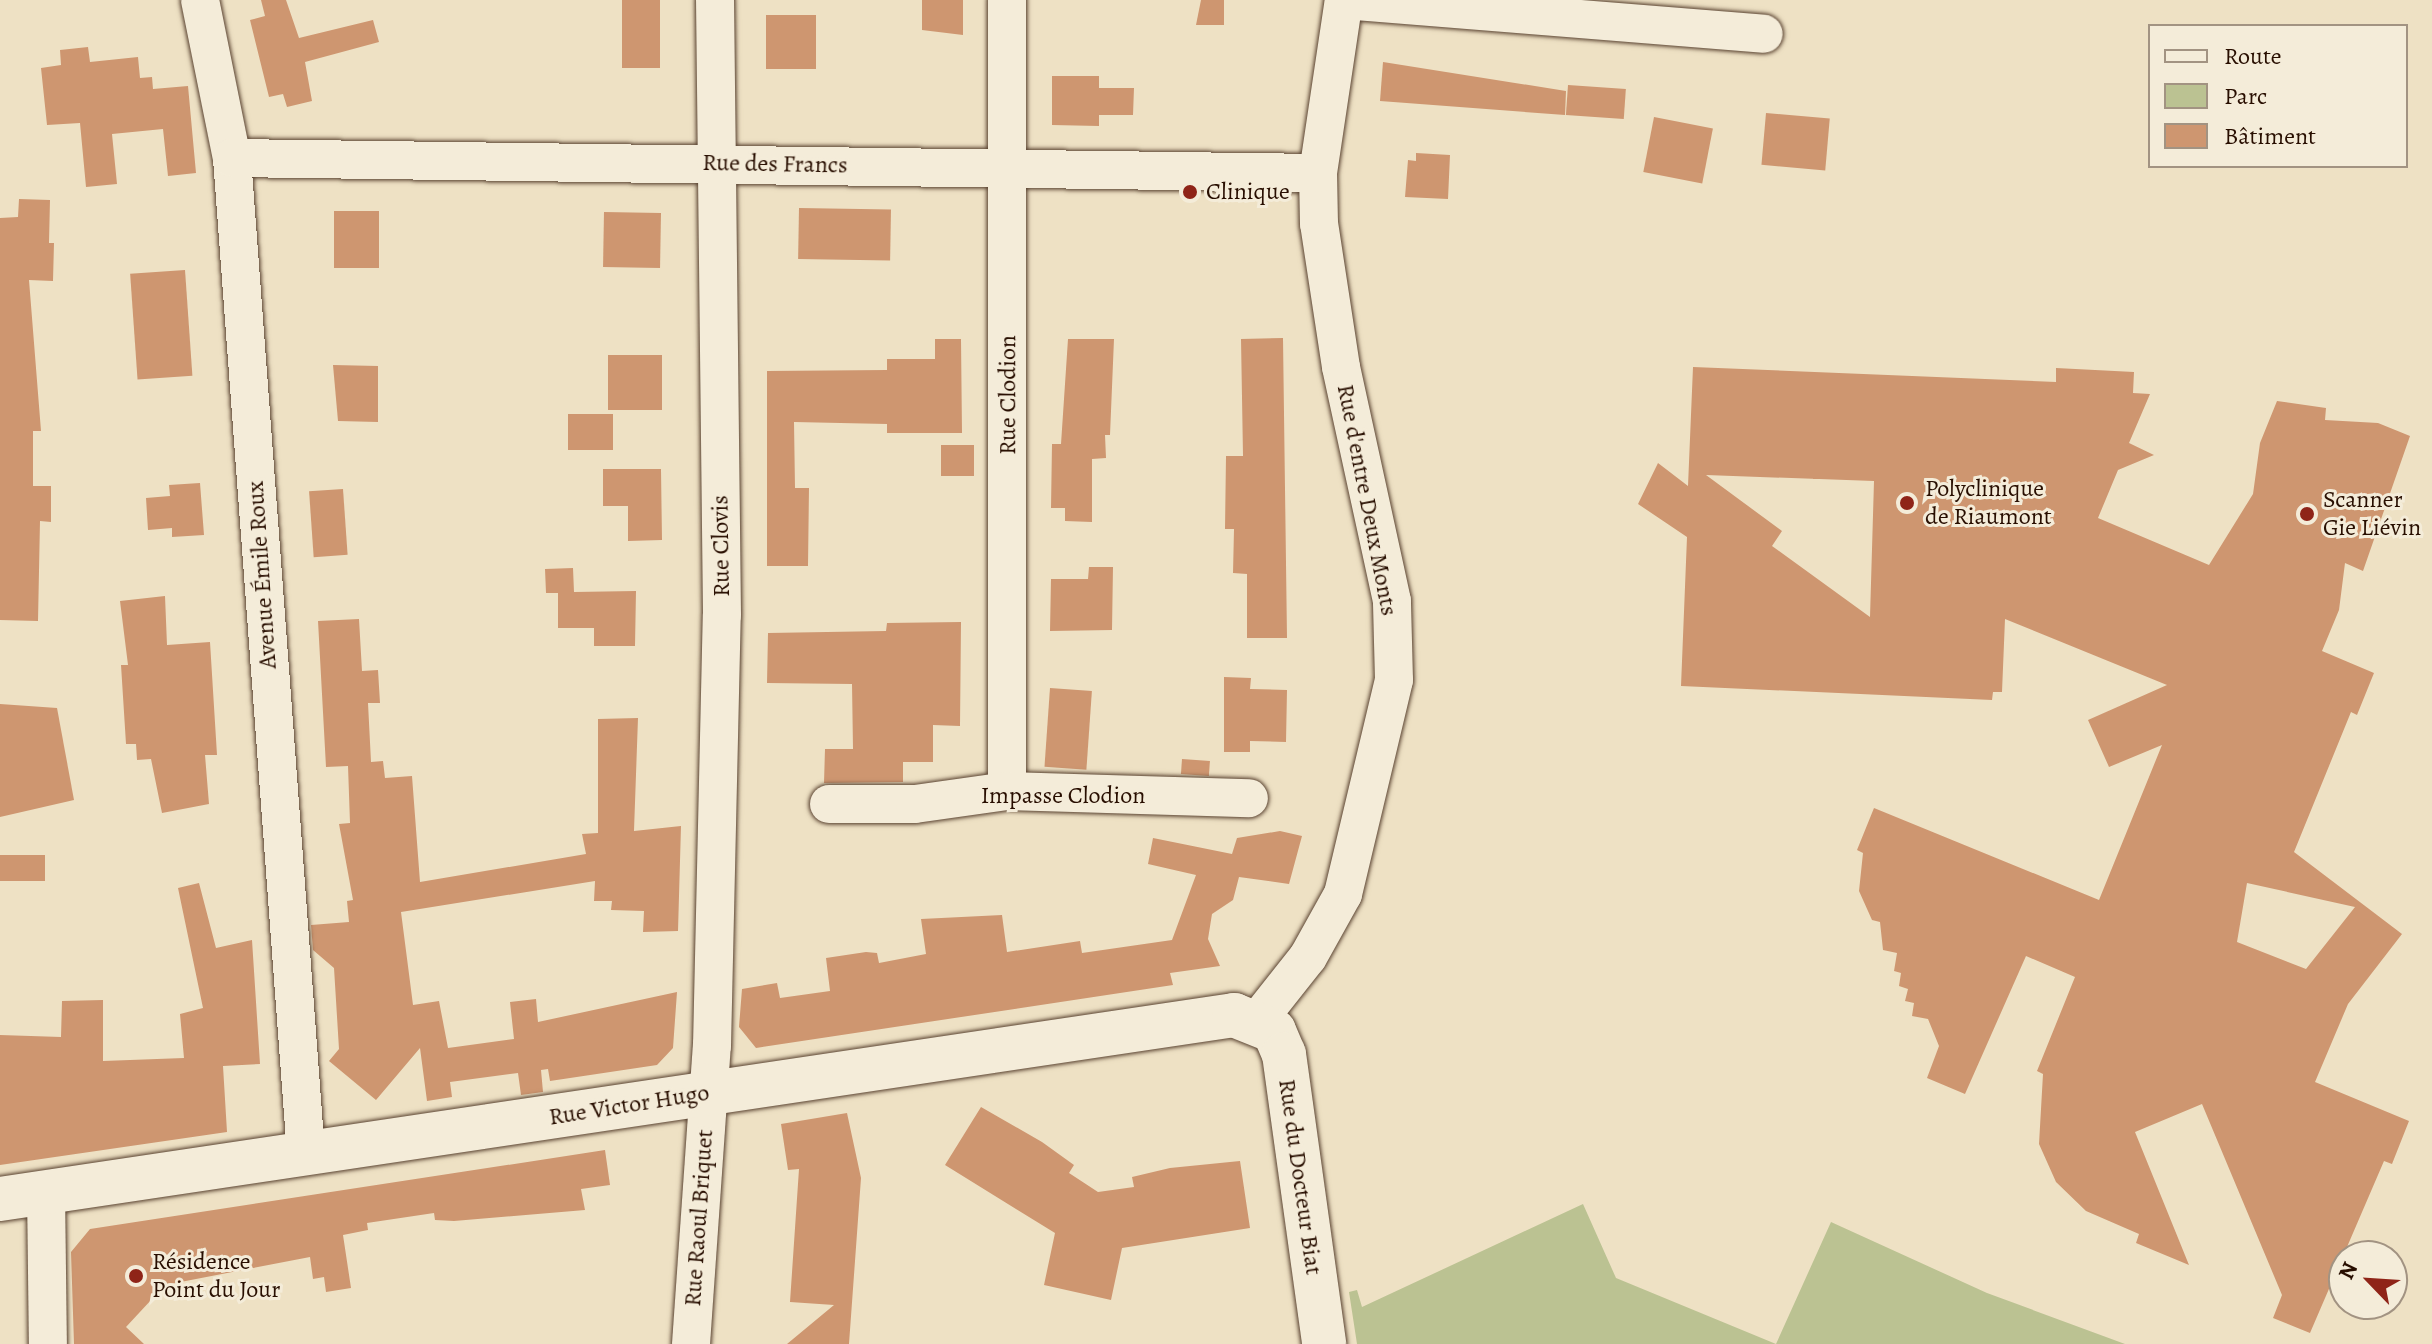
<!DOCTYPE html>
<meta charset="utf-8">
<style>
body{margin:0}
#map{position:relative;width:2432px;height:1344px;overflow:hidden;background:#eee1c4;font-family:Alegreya,serif}
div>[style]{position:absolute}
.green>*{inset:0;background:#bbc292}
.building>*{inset:0;background:#ce9670;transform-origin:0 0}
.roads{filter:drop-shadow(0 0 2px #5a4331) drop-shadow(0 0 2px #5a4331)}
.minor>*{height:38px;margin:-19px;padding:0 19px;transform-origin:19px;border-radius:19px;background:#f4ecd9}
.tertiary>*{height:44px;margin:-22px;padding:0 22px;transform-origin:22px;border-radius:22px;background:#f4ecd9}
.dots>*{width:22px;height:22px;translate:-50% -50%;box-sizing:border-box;border:4px solid #f4ecd9;border-radius:50%}
span{translate:-50% -50%;white-space:nowrap;text-align:center;line-height:1.15;-webkit-text-stroke:6px #f4ecd9;paint-order:stroke}
.street-label{font-size:24px;color:#280e00}
.poi-label{font-size:24px;color:#280e00}
.left{translate:0 -50%;text-align:left}
.legend{position:absolute;left:2148px;top:24px;width:260px;height:144px;box-sizing:border-box;background:#f4ecd9;border:2px solid #a29382;margin:0;padding:10px 14px;list-style:none;font-size:24px;color:#280e00}
.legend li{display:flex;align-items:center;gap:16px;height:40px}
.legend b{width:40px;border:2px solid #a29382}
.north{position:absolute;left:2328px;top:1240px;width:80px;height:80px;box-sizing:border-box;background:#f4ecd9;border:2px solid #a29382;border-radius:50%;rotate:295deg;font-size:22px;font-weight:700;line-height:32px;text-align:center;color:#280e00}
.north::after{content:'';display:block;margin:auto;width:28px;height:36px;background:#8f2418;clip-path:polygon(50% 0,100% 100%,50% 72%,0 100%)}
</style>
<div id="map">
<div class="green">
<i style="clip-path:polygon(1583px 1204px,1616px 1278px,1776px 1344px,1831px 1222px,1987px 1293px,2125px 1344px,1357px 1344px,1349px 1292px,1357px 1290px,1362px 1307px)"></i>
</div>
<div class="building">
<i style="clip-path:polygon(261px 0,286px 0,299px 38px,373px 20px,379px 42px,305px 62px,312px 101px,287px 107px,283px 94px,269px 97px,250px 20px,265px 16px)"></i>
<i style="left:622px;top:0;width:38px;height:68px"></i>
<i style="clip-path:polygon(922px 0,963px 0,963px 35px,922px 30px)"></i>
<i style="clip-path:polygon(1201px 0,1224px 0,1224px 25px,1196px 25px)"></i>
<i style="left:766px;top:15px;width:50px;height:54px"></i>
<i style="clip-path:polygon(88px 47px,90px 62px,138px 57px,140px 78px,152px 77px,153px 89px,188px 86px,196px 173px,168px 176px,163px 129px,112px 134px,117px 184px,86px 187px,80px 123px,47px 125px,41px 68px,61px 65px,60px 50px)"></i>
<i style="clip-path:polygon(1383px 62px,1566px 91px,1565px 115px,1380px 101px)"></i>
<i style="clip-path:polygon(1052px 76px,1099px 76px,1099px 88px,1134px 88px,1133px 115px,1099px 115px,1099px 126px,1052px 125px)"></i>
<i style="left:1568px;top:85px;width:58px;height:30px;rotate:4deg"></i>
<i style="left:1766px;top:113px;width:64px;height:52px;rotate:5deg"></i>
<i style="left:1654px;top:117px;width:60px;height:56px;rotate:11deg"></i>
<i style="clip-path:polygon(1416px 153px,1450px 155px,1448px 199px,1405px 197px,1408px 160px,1416px 161px)"></i>
<i style="clip-path:polygon(19px 199px,50px 200px,49px 243px,54px 243px,53px 281px,29px 280px,41px 431px,33px 431px,33px 486px,51px 486px,51px 522px,40px 521px,38px 621px,0 620px,0 218px,18px 217px)"></i>
<i style="left:799px;top:208px;width:92px;height:51px;rotate:1deg"></i>
<i style="left:334px;top:211px;width:45px;height:57px"></i>
<i style="left:604px;top:212px;width:57px;height:55px;rotate:1deg"></i>
<i style="left:185px;top:270px;width:106px;height:55px;rotate:86deg"></i>
<i style="clip-path:polygon(1283px 338px,1287px 638px,1247px 638px,1247px 574px,1233px 573px,1234px 529px,1225px 529px,1226px 456px,1243px 456px,1241px 339px)"></i>
<i style="clip-path:polygon(935px 339px,961px 339px,962px 433px,887px 433px,887px 424px,794px 422px,795px 488px,809px 488px,808px 566px,767px 566px,767px 371px,887px 370px,887px 359px,935px 359px)"></i>
<i style="clip-path:polygon(1068px 339px,1114px 339px,1110px 435px,1105px 435px,1106px 458px,1092px 459px,1092px 522px,1065px 521px,1065px 508px,1051px 508px,1052px 444px,1061px 444px)"></i>
<i style="left:608px;top:355px;width:54px;height:55px"></i>
<i style="clip-path:polygon(333px 365px,378px 366px,378px 422px,338px 421px)"></i>
<i style="clip-path:polygon(evenodd,1693px 367px,2056px 382px,2056px 368px,2134px 372px,2133px 393px,2150px 394px,2129px 443px,2154px 455px,2118px 470px,2098px 518px,2209px 565px,2253px 494px,2260px 443px,2277px 401px,2326px 408px,2325px 420px,2378px 423px,2410px 436px,2363px 571px,2345px 563px,2339px 610px,2322px 651px,2374px 673px,2357px 715px,2351px 712px,2294px 852px,2402px 934px,2348px 1004px,2315px 1082px,2409px 1121px,2392px 1164px,2384px 1161px,2310px 1333px,2273px 1318px,2282px 1295px,2202px 1104px,2135px 1132px,2189px 1265px,2136px 1243px,2139px 1234px,2086px 1211px,2056px 1182px,2039px 1144px,2043px 1074px,2037px 1071px,2075px 977px,2026px 956px,1965px 1094px,1927px 1078px,1939px 1046px,1928px 1019px,1912px 1016px,1914px 1003px,1905px 1001px,1908px 989px,1899px 986px,1901px 973px,1894px 971px,1897px 953px,1883px 950px,1880px 922px,1872px 920px,1859px 891px,1863px 853px,1857px 850px,1874px 808px,2099px 900px,2162px 745px,2109px 767px,2088px 720px,2167px 685px,2005px 619px,2002px 692px,1993px 692px,1992px 700px,1681px 686px,1687px 537px,1638px 504px,1658px 463px,1688px 486px,1693px 367px,1706px 475px,1874px 481px,1870px 617px,1772px 546px,1782px 531px,1706px 475px,1693px 367px,2247px 883px,2355px 907px,2306px 969px,2237px 942px,2247px 883px)"></i>
<i style="left:568px;top:414px;width:45px;height:36px"></i>
<i style="left:941px;top:445px;width:33px;height:31px"></i>
<i style="clip-path:polygon(603px 469px,661px 469px,662px 540px,628px 541px,628px 506px,603px 506px)"></i>
<i style="clip-path:polygon(200px 483px,204px 535px,172px 537px,172px 528px,148px 530px,146px 498px,170px 496px,169px 485px)"></i>
<i style="left:343px;top:489px;width:66px;height:34px;rotate:86deg"></i>
<i style="clip-path:polygon(1089px 567px,1113px 567px,1112px 630px,1050px 631px,1051px 579px,1088px 579px)"></i>
<i style="clip-path:polygon(573px 568px,574px 592px,636px 591px,635px 646px,594px 646px,594px 628px,558px 628px,558px 593px,546px 593px,545px 569px)"></i>
<i style="clip-path:polygon(165px 596px,167px 645px,210px 642px,217px 755px,205px 755px,209px 804px,162px 813px,151px 759px,137px 760px,136px 744px,126px 744px,121px 665px,128px 665px,120px 601px)"></i>
<i style="clip-path:polygon(359px 619px,362px 671px,378px 670px,380px 703px,368px 703px,371px 762px,383px 761px,385px 778px,412px 776px,420px 882px,586px 854px,582px 834px,598px 833px,598px 719px,638px 718px,634px 831px,681px 826px,678px 931px,643px 932px,644px 911px,611px 910px,612px 901px,594px 901px,595px 881px,401px 912px,413px 1005px,439px 1001px,448px 1048px,514px 1039px,510px 1002px,536px 999px,538px 1022px,677px 992px,673px 1048px,657px 1065px,550px 1081px,548px 1069px,541px 1070px,543px 1092px,521px 1095px,518px 1073px,450px 1082px,452px 1097px,427px 1101px,420px 1048px,376px 1100px,329px 1061px,339px 1049px,334px 968px,313px 950px,311px 925px,349px 922px,347px 901px,353px 900px,339px 824px,350px 823px,348px 766px,326px 767px,318px 621px)"></i>
<i style="clip-path:polygon(961px 622px,960px 726px,933px 725px,933px 762px,903px 762px,903px 782px,824px 783px,825px 749px,853px 749px,852px 684px,767px 683px,768px 633px,886px 631px,887px 623px)"></i>
<i style="clip-path:polygon(1224px 677px,1251px 678px,1250px 689px,1287px 690px,1286px 742px,1250px 741px,1250px 752px,1224px 752px)"></i>
<i style="left:1050px;top:688px;width:42px;height:79px;rotate:4deg"></i>
<i style="clip-path:polygon(0 704px,57px 708px,74px 800px,0 817px)"></i>
<i style="left:1182px;top:759px;width:28px;height:15px;rotate:4deg"></i>
<i style="clip-path:polygon(1280px 831px,1302px 836px,1289px 884px,1239px 877px,1233px 900px,1212px 914px,1208px 939px,1220px 966px,1170px 973px,1173px 985px,756px 1048px,739px 1027px,742px 989px,777px 983px,780px 998px,830px 991px,826px 958px,866px 952px,877px 953px,879px 963px,926px 954px,921px 919px,1002px 915px,1007px 952px,1080px 941px,1082px 953px,1172px 940px,1196px 875px,1148px 864px,1153px 838px,1232px 854px,1237px 838px)"></i>
<i style="left:0;top:855px;width:45px;height:26px"></i>
<i style="clip-path:polygon(199px 883px,216px 948px,252px 940px,260px 1064px,223px 1066px,227px 1132px,0 1165px,0 1035px,61px 1037px,62px 1001px,103px 1000px,103px 1061px,184px 1058px,180px 1014px,203px 1008px,178px 888px)"></i>
<i style="clip-path:polygon(981px 1107px,1042px 1142px,1074px 1165px,1069px 1173px,1098px 1192px,1134px 1187px,1132px 1177px,1170px 1168px,1240px 1161px,1250px 1228px,1122px 1248px,1111px 1300px,1044px 1285px,1055px 1233px,945px 1165px)"></i>
<i style="clip-path:polygon(847px 1113px,861px 1178px,849px 1344px,787px 1344px,834px 1305px,790px 1302px,799px 1169px,788px 1170px,781px 1124px)"></i>
<i style="clip-path:polygon(605px 1150px,610px 1185px,581px 1189px,585px 1210px,454px 1221px,435px 1220px,434px 1213px,367px 1223px,368px 1230px,343px 1235px,351px 1288px,326px 1292px,324px 1277px,313px 1279px,310px 1257px,165px 1285px,126px 1327px,144px 1344px,74px 1344px,71px 1252px,90px 1229px)"></i>
</div>
<div class="roads">
<div class="minor">
<i style="left:200px;top:0;width:161px;rotate:78.6deg"></i>
<i style="left:232px;top:158px;width:999px;rotate:85.75deg"></i>
<i style="left:1007px;top:0;width:791px;rotate:90deg"></i>
<i style="left:1344px;top:0;width:421px;rotate:4.6deg"></i>
<i style="left:232px;top:158px;width:1086px;rotate:0.79deg"></i>
<i style="left:829px;top:804px;width:86px"></i>
<i style="left:915px;top:804px;width:93px;rotate:-8deg"></i>
<i style="left:1007px;top:791px;width:242px;rotate:1.7deg"></i>
<i style="left:1258px;top:1020px;width:80px;rotate:-51.6deg"></i>
<i style="left:1308px;top:957px;width:72px;rotate:-60.9deg"></i>
<i style="left:1343px;top:894px;width:220px;rotate:-76.6deg"></i>
<i style="left:1394px;top:680px;width:79px;rotate:-91.5deg"></i>
<i style="left:1392px;top:601px;width:239px;rotate:-102.3deg"></i>
<i style="left:1341px;top:367px;width:145px;rotate:-98.7deg"></i>
<i style="left:1319px;top:224px;width:51px;rotate:-91.1deg"></i>
<i style="left:1318px;top:173px;width:175px;rotate:-81.5deg"></i>
<i style="left:46px;top:1190px;width:154px;rotate:89.3deg"></i>
<i style="left:691px;top:1344px;width:299px;rotate:-86deg"></i>
<i style="left:712px;top:1046px;width:431px;rotate:-88.7deg"></i>
<i style="left:722px;top:615px;width:615px;rotate:-90.65deg"></i>
</div>
<div class="tertiary">
<i style="left:0;top:1199px;width:1248px;rotate:-8.48deg"></i>
<i style="left:1234px;top:1015px;width:43px;rotate:21.8deg"></i>
<i style="left:1274px;top:1031px;width:25px;rotate:67deg"></i>
<i style="left:1284px;top:1054px;width:293px;rotate:82.1deg"></i>
</div>
</div>
<div class="dots">
<i style="left:1190px;top:192px;background:#8f2418"></i>
<i style="left:1907px;top:503px;background:#8f2418"></i>
<i style="left:2307px;top:514px;background:#8f2418"></i>
<i style="left:136px;top:1276px;background:#8f2418"></i>
</div>
<div class="street-label">
<span style="left:775px;top:164px;rotate:1deg">Rue des Francs</span>
<span style="left:1008px;top:395px;rotate:-90deg">Rue Clodion</span>
<span style="left:1367px;top:500px;rotate:79deg">Rue d'entre Deux Monts</span>
<span style="left:721px;top:546px;rotate:-91deg">Rue Clovis</span>
<span style="left:262px;top:575px;rotate:-94deg">Avenue Émile Roux</span>
<span style="left:1063px;top:796px">Impasse Clodion</span>
<span style="left:629px;top:1105px;rotate:-9deg">Rue Victor Hugo</span>
<span style="left:1300px;top:1177px;rotate:82deg">Rue du Docteur Biat</span>
<span style="left:699px;top:1218px;rotate:-86deg">Rue Raoul Briquet</span>
</div>
<div class="poi-label">
<span class="left" style="left:1206px;top:192px">Clinique</span>
<span class="left" style="left:1925px;top:503px">Polyclinique<br>de Riaumont</span>
<span class="left" style="left:2323px;top:514px">Scanner<br>Gie Liévin</span>
<span class="left" style="left:152px;top:1276px">Résidence<br>Point du Jour</span>
</div>
<ul class="legend">
<li><b style="height:10px;background:#f4ecd9"></b>Route</li>
<li><b style="height:22px;background:#bbc292"></b>Parc</li>
<li><b style="height:22px;background:#ce9670"></b>Bâtiment</li>
</ul>
<div class="north">N</div>
</div>
